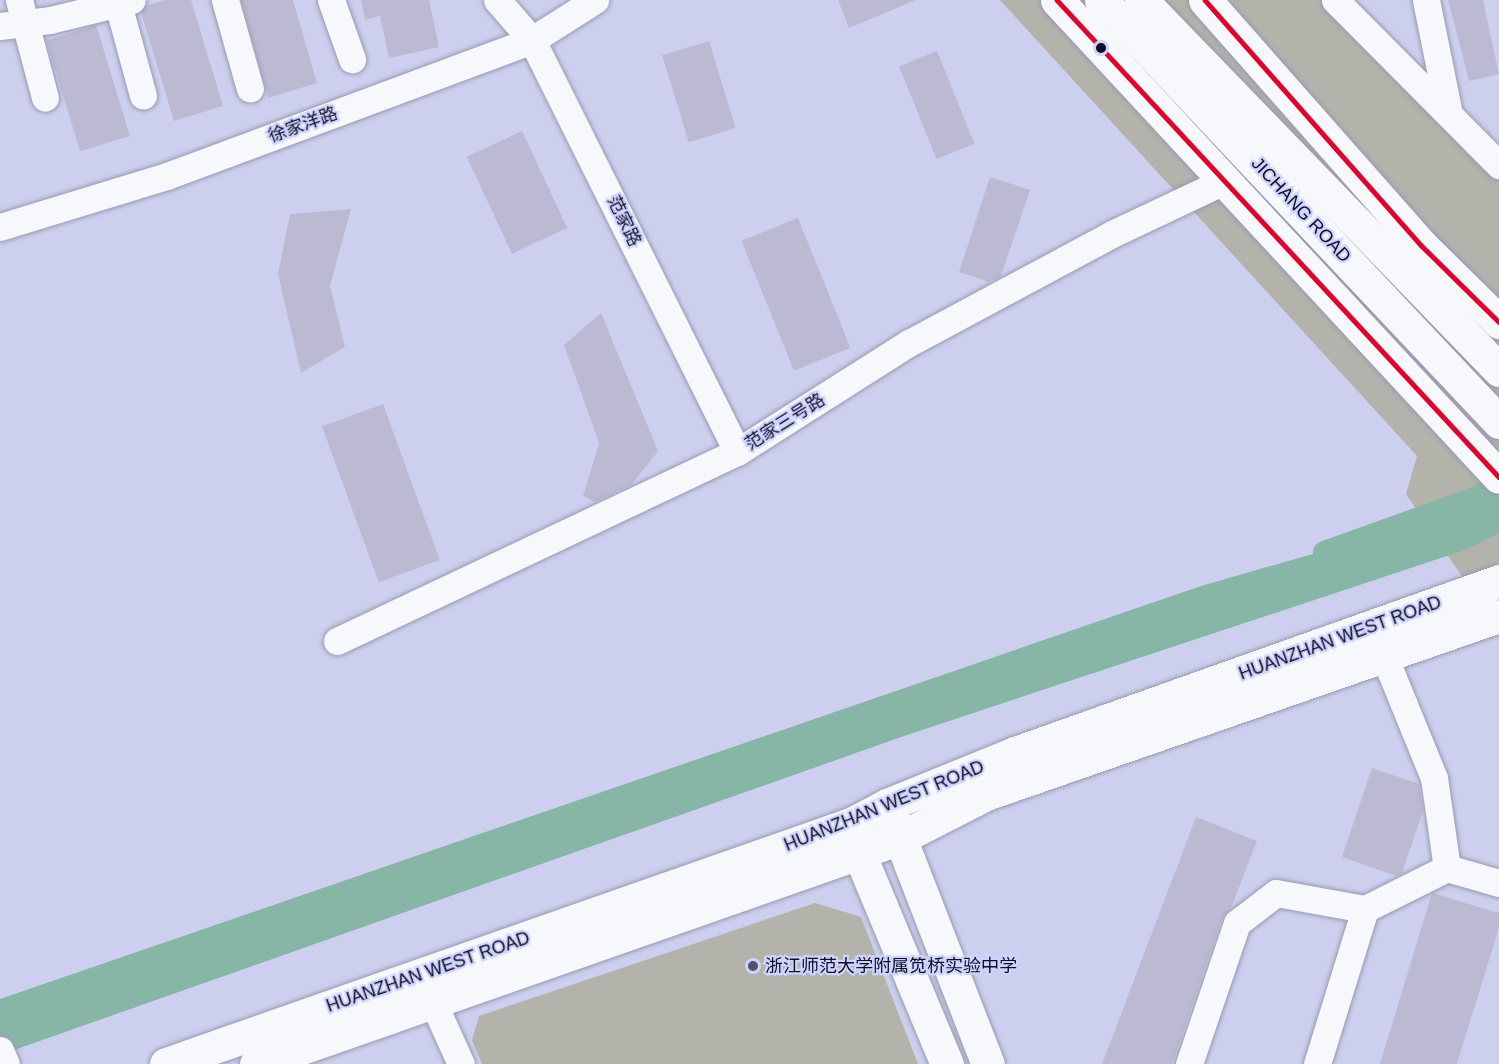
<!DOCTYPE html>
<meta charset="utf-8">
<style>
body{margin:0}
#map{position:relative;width:1499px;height:1064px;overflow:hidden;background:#ccd0ee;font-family:Helvetica,"Noto Sans SC",sans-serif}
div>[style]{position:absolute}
.green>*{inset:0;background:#b3b2ab}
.water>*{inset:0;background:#87b6a7}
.canal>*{height:22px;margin:-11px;padding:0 11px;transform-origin:11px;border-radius:11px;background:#87b6a7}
.building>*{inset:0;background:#bcbad3;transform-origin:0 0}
.roads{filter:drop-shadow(0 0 2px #989ab1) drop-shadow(0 0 2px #989ab1)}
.minor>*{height:27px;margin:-13.5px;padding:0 13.5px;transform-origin:13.5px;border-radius:13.5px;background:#f7f8fc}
.major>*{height:33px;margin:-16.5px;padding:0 16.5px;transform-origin:16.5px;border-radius:16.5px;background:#f7f8fc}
.bus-1>*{height:4.5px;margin:-2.25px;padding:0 2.25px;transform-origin:2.25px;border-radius:2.25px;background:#e4002b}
.dots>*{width:16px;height:16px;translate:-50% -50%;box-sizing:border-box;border:3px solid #ced3ff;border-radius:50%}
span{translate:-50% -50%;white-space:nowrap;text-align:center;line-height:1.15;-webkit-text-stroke:4.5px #ced3ff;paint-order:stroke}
.street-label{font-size:18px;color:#0e0f22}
.poi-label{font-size:18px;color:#0e0f22}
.left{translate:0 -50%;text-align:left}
</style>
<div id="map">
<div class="green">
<i style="clip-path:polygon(1000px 0,1352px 0,1499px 149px,1499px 631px,1406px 494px,1417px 456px)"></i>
<i style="clip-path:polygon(815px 903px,861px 917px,918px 1064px,482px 1064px,472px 1040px,479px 1016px)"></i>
</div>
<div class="water">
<i style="clip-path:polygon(1499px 496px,1499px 533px,1468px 549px,907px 735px,0 1055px,0 999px,1201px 586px,1486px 504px)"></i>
</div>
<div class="canal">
<i style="left:1324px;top:552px;width:157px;rotate:-19.7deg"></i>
<i style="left:1472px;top:499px;width:30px;rotate:-27deg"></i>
</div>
<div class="building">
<i style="clip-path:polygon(166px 0,191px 0,223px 106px,174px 121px,141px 12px,146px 6px)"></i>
<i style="clip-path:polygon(241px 0,293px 0,317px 83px,268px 98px)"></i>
<i style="clip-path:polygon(361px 0,429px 0,439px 47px,389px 58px,380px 16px,365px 20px)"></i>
<i style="clip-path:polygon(838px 0,916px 0,849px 28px)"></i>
<i style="clip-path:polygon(1448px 0,1483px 0,1499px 74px,1469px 81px)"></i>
<i style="left:96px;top:25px;width:116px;height:52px;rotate:73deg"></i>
<i style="left:709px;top:41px;width:91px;height:49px;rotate:73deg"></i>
<i style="left:937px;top:51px;width:100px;height:41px;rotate:68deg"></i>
<i style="left:522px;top:131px;width:107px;height:61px;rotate:65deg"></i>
<i style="clip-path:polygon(990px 177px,1030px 190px,1001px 276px,989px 282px,959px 272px)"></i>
<i style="clip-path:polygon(351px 209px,330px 286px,345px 347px,301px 373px,278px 274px,290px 214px)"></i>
<i style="left:798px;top:218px;width:140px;height:61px;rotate:68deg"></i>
<i style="clip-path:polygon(601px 313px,658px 451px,632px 484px,595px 502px,583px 496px,599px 443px,564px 345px)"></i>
<i style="left:383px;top:404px;width:166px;height:65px;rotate:70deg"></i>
<i style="clip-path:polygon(1372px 768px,1419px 784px,1423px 811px,1402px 873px,1396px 876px,1342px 857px)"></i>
<i style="clip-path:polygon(1196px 817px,1257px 841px,1231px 908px,1222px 918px,1172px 1064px,1102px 1064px)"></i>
<i style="clip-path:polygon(1432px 893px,1499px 913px,1499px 928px,1457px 1064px,1380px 1064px)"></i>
</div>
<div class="roads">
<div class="minor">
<i style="left:19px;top:0;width:101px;rotate:75.1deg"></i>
<i style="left:117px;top:0;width:99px;rotate:74.8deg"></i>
<i style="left:225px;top:0;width:92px;rotate:74.3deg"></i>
<i style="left:331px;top:0;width:63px;rotate:70.4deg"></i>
<i style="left:497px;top:0;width:53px;rotate:48.8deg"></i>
<i style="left:532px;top:40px;width:460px;rotate:63.5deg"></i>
<i style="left:1335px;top:0;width:233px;rotate:45.2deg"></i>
<i style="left:1426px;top:0;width:116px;rotate:78.6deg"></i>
<i style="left:0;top:26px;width:50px;rotate:-6.8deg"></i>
<i style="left:50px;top:20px;width:84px;rotate:-13.7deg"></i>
<i style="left:0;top:227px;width:175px;rotate:-17deg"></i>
<i style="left:167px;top:176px;width:390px;rotate:-20.4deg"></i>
<i style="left:532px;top:40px;width:75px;rotate:-32.4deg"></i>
<i style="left:337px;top:641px;width:442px;rotate:-25.3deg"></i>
<i style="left:737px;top:452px;width:204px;rotate:-32.4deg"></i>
<i style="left:909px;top:343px;width:230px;rotate:-28.2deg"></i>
<i style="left:1112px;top:234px;width:122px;rotate:-25.3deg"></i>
<i style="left:1385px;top:658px;width:130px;rotate:67.8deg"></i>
<i style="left:1434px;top:778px;width:91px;rotate:81.8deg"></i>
<i style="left:433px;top:1002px;width:68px;rotate:65.7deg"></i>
<i style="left:0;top:1050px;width:15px;rotate:67deg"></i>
<i style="left:1189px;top:1064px;width:149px;rotate:-71.2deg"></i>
<i style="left:1237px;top:923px;width:49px;rotate:-37.6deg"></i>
<i style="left:1276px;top:893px;width:90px;rotate:10.2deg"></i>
<i style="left:1365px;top:909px;width:92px;rotate:-26.6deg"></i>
<i style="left:1447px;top:868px;width:54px;rotate:16.1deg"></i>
<i style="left:1317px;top:1064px;width:162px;rotate:-72.8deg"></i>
</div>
<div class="major">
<i style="left:1057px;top:0;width:650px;rotate:47.18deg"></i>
<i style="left:1101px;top:0;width:580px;rotate:46.68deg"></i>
<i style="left:1141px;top:0;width:515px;rotate:45.94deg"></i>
<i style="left:1205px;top:0;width:327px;rotate:48.6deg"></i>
<i style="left:1421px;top:245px;width:110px;rotate:44.6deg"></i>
<i style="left:892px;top:817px;width:265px;rotate:68.8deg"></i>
<i style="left:853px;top:831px;width:23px;rotate:75deg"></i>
<i style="left:859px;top:853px;width:229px;rotate:67.4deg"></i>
<i style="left:166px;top:1064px;width:726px;rotate:-19.31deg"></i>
<i style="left:851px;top:824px;width:41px;rotate:-27.8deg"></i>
<i style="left:887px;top:805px;width:138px;rotate:-22.1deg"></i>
<i style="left:1015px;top:753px;width:514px;rotate:-19.56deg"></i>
<i style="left:256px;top:1064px;width:639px;rotate:-19.29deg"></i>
<i style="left:859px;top:853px;width:44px;rotate:-20.1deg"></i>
<i style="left:900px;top:838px;width:97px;rotate:-27.1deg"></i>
<i style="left:986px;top:794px;width:543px;rotate:-19.14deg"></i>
</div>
</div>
<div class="bus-1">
<i style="left:1057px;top:0;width:650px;rotate:47.18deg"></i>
<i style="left:1205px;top:0;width:327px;rotate:48.6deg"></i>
<i style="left:1421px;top:245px;width:110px;rotate:44.6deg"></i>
</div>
<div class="dots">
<i style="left:1101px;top:48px;background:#0e0f22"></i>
<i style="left:753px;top:966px;background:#505369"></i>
</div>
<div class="street-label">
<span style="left:303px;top:125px;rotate:-20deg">徐家洋路</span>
<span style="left:1301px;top:210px;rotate:47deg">JICHANG ROAD</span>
<span style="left:624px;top:221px;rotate:64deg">范家路</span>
<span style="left:785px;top:422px;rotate:-32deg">范家三号路</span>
<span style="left:1340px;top:638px;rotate:-20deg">HUANZHAN WEST ROAD</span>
<span style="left:884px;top:806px;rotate:-22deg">HUANZHAN WEST ROAD</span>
<span style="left:428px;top:972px;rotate:-19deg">HUANZHAN WEST ROAD</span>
</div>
<div class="poi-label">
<span class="left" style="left:765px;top:966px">浙江师范大学附属笕桥实验中学</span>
</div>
</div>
